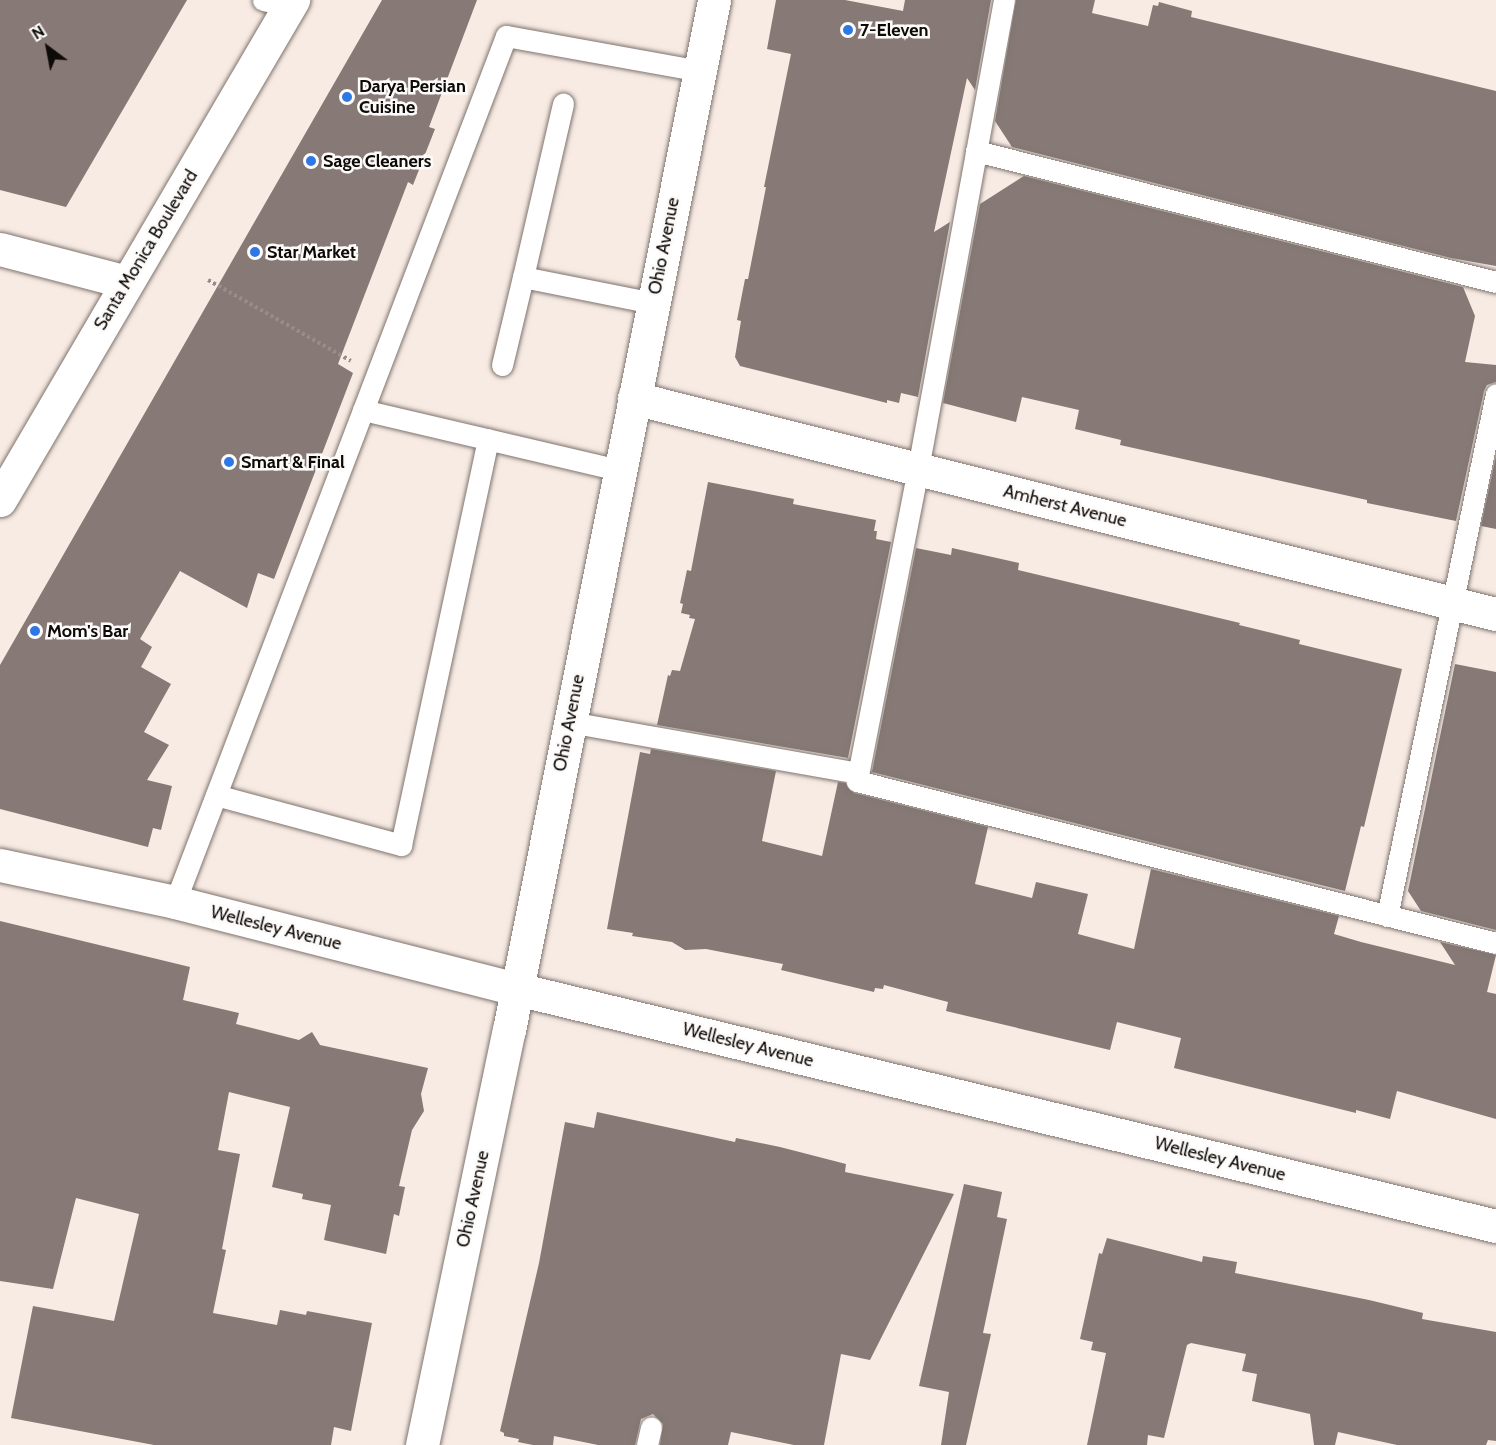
<!DOCTYPE html>
<style>
body{margin:0}
#map{position:relative;width:1496px;height:1445px;overflow:hidden;background:#f8ebe4;font-family:Cabin,sans-serif}
div>[style]{position:absolute}
.building>*{inset:0;background:#867976}
.path>*{height:4px;margin-top:-2px;transform-origin:0;background:repeating-linear-gradient(90deg,#978e89 0 3px,transparent 0 6px)}
.roads{filter:drop-shadow(0 0 2px #7e746d) drop-shadow(0 0 2px #7e746d)}
.lane>*{height:21px;margin:-10.5px;padding:0 10.5px;transform-origin:10.5px;border-radius:10.5px;background:#fff}
.street>*{height:33px;margin:-16.5px;padding:0 16.5px;transform-origin:16.5px;border-radius:16.5px;background:#fff}
.secondary>*{height:33px;margin:-16.5px;padding:0 16.5px;transform-origin:16.5px;border-radius:16.5px;background:#fff}
.primary>*{height:33px;margin:-16.5px;padding:0 16.5px;transform-origin:16.5px;border-radius:16.5px;background:#fff}
.dots>*{width:16px;height:16px;translate:-50% -50%;box-sizing:border-box;border:3px solid #fdfbf9;border-radius:50%}
span{translate:-50% -50%;white-space:nowrap;text-align:center;line-height:1.15;-webkit-text-stroke:5px #fdfbf9;paint-order:stroke}
.poi-label{font-size:18px;color:#0e0a08;font-weight:700}
.left{translate:0 -50%;text-align:left}
.street-label{font-size:18px;color:#0e0a08}
.north{position:absolute;left:18px;top:18px;width:60px;height:60px;-webkit-text-stroke:4px #fdfbf9;paint-order:stroke;rotate:328deg;font-size:16px;font-weight:700;line-height:24px;text-align:center;color:#0e0a08}
.north::after{content:'';display:block;margin:auto;width:21px;height:27px;background:#0e0a08;clip-path:polygon(50% 0,100% 100%,50% 72%,0 100%)}
</style>
<div id="map">
<div class="building">
<i style="clip-path:polygon(0 0,187px 0,66px 207px,0 190px)"></i>
<i style="clip-path:polygon(382px 0,477px 0,429px 127px,435px 129px,413px 185px,408px 182px,338px 364px,353px 373px,274px 579px,258px 573px,247px 608px,180px 571px,140px 639px,152px 647px,141px 667px,171px 684px,144px 732px,169px 745px,147px 780px,172px 786px,161px 830px,153px 828px,148px 847px,0 809px,0 665px)"></i>
<i style="clip-path:polygon(776px 0,845px 0,903px 11px,905px 0,991px 0,975px 90px,967px 78px,934px 232px,950px 222px,918px 397px,901px 393px,899px 403px,887px 400px,887px 403px,740px 366px,735px 357px,741px 321px,737px 320px,745px 279px,748px 279px,766px 187px,764px 187px,791px 54px,767px 49px)"></i>
<i style="clip-path:polygon(1016px 0,1095px 0,1092px 13px,1148px 26px,1153px 5px,1158px 6px,1159px 2px,1192px 11px,1191px 17px,1496px 91px,1496px 266px,1451px 258px,1012px 147px,995px 121px)"></i>
<i style="clip-path:polygon(1024px 176px,1463px 287px,1475px 316px,1465px 362px,1496px 365px,1496px 382px,1487px 385px,1484px 391px,1456px 521px,1367px 503px,1367px 500px,1120px 445px,1121px 440px,1075px 429px,1079px 410px,1022px 397px,1016px 422px,943px 403px,980px 204px)"></i>
<i style="clip-path:polygon(1496px 456px,1496px 529px,1481px 526px)"></i>
<i style="clip-path:polygon(708px 482px,794px 499px,793px 504px,876px 520px,874px 531px,877px 531px,876px 539px,891px 542px,848px 758px,657px 725px,668px 675px,670px 676px,672px 670px,680px 671px,695px 619px,689px 618px,690px 615px,681px 613px,683px 604px,680px 603px,687px 570px,691px 571px)"></i>
<i style="clip-path:polygon(916px 548px,951px 555px,952px 548px,1019px 563px,1018px 570px,1240px 623px,1239px 625px,1300px 640px,1299px 644px,1402px 669px,1364px 827px,1361px 826px,1345px 891px,872px 772px)"></i>
<i style="clip-path:polygon(1455px 664px,1496px 672px,1496px 930px,1421px 911px,1408px 891px)"></i>
<i style="clip-path:polygon(651px 749px,776px 771px,762px 841px,822px 856px,838px 782px,845px 783px,854px 793px,988px 827px,975px 884px,1032px 898px,1036px 882px,1088px 894px,1078px 934px,1134px 949px,1151px 869px,1339px 916px,1334px 934px,1361px 942px,1455px 965px,1440px 942px,1496px 955px,1487px 992px,1496px 994px,1496px 1119px,1397px 1091px,1390px 1119px,1356px 1110px,1356px 1113px,1174px 1068px,1181px 1038px,1117px 1022px,1110px 1050px,946px 1011px,948px 1002px,884px 985px,883px 989px,875px 988px,874px 992px,781px 970px,783px 964px,706px 949px,685px 950px,672px 942px,632px 936px,633px 933px,607px 929px,640px 752px,650px 754px)"></i>
<i style="clip-path:polygon(0 921px,190px 967px,183px 1000px,239px 1013px,236px 1024px,299px 1040px,312px 1032px,320px 1045px,428px 1068px,421px 1094px,424px 1111px,412px 1130px,399px 1186px,405px 1187px,399px 1216px,394px 1214px,386px 1254px,324px 1240px,331px 1205px,302px 1199px,303px 1194px,272px 1187px,290px 1107px,229px 1092px,218px 1150px,240px 1154px,222px 1249px,226px 1250px,213px 1313px,277px 1325px,280px 1310px,306px 1315px,307px 1311px,372px 1323px,351px 1431px,334px 1427px,331px 1445px,154px 1445px,11px 1418px,33px 1306px,114px 1321px,139px 1214px,76px 1198px,53px 1289px,0 1281px)"></i>
<i style="clip-path:polygon(597px 1112px,735px 1142px,736px 1138px,780px 1147px,846px 1164px,845px 1172px,954px 1194px,870px 1360px,841px 1354px,824px 1445px,794px 1445px,731px 1432px,728px 1445px,660px 1445px,663px 1424px,653px 1414px,641px 1419px,635px 1445px,598px 1445px,554px 1436px,553px 1445px,533px 1445px,518px 1442px,519px 1439px,504px 1436px,504px 1433px,500px 1431px,539px 1263px,565px 1122px,594px 1128px)"></i>
<i style="clip-path:polygon(964px 1184px,1002px 1192px,997px 1217px,1007px 1219px,983px 1333px,991px 1334px,966px 1445px,941px 1445px,949px 1392px,919px 1386px)"></i>
<i style="clip-path:polygon(1107px 1238px,1202px 1262px,1203px 1256px,1237px 1262px,1235px 1273px,1369px 1300px,1423px 1313px,1422px 1319px,1496px 1332px,1496px 1441px,1488px 1440px,1486px 1445px,1397px 1445px,1338px 1432px,1335px 1445px,1314px 1445px,1310px 1414px,1252px 1401px,1257px 1374px,1242px 1371px,1246px 1354px,1191px 1343px,1187px 1345px,1164px 1438px,1148px 1435px,1147px 1445px,1087px 1445px,1106px 1353px,1091px 1350px,1093px 1342px,1080px 1339px,1099px 1253px,1102px 1254px)"></i>
</div>
<div class="path">
<i style="left:208px;top:280px;width:164px;rotate:29.5deg"></i>
</div>
<div class="roads">
<div class="lane">
<i style="left:263px;top:0;width:27px;rotate:13deg"></i>
<i style="left:1004px;top:0;width:477px;rotate:100.4deg"></i>
<i style="left:918px;top:469px;width:318px;rotate:101.1deg"></i>
<i style="left:857px;top:781px;width:659px;rotate:14.23deg"></i>
<i style="left:976px;top:151px;width:536px;rotate:14.14deg"></i>
<i style="left:523px;top:277px;width:178px;rotate:-77deg"></i>
<i style="left:502px;top:365px;width:90px;rotate:-76.6deg"></i>
<i style="left:523px;top:277px;width:133px;rotate:11.3deg"></i>
<i style="left:363px;top:410px;width:263px;rotate:13.2deg"></i>
<i style="left:569px;top:722px;width:294px;rotate:10deg"></i>
<i style="left:216px;top:795px;width:192px;rotate:15.1deg"></i>
<i style="left:401px;top:845px;width:415px;rotate:-77.9deg"></i>
<i style="left:175px;top:902px;width:927px;rotate:-69.08deg"></i>
<i style="left:506px;top:36px;width:197px;rotate:10.2deg"></i>
<i style="left:1387px;top:916px;width:533px;rotate:-78.21deg"></i>
<i style="left:647px;top:1445px;width:18px;rotate:-77deg"></i>
</div>
<div class="street">
<i style="left:0;top:249px;width:131px;rotate:14.6deg"></i>
<i style="left:634px;top:398px;width:889px;rotate:14.07deg"></i>
<i style="left:0;top:865px;width:179px;rotate:11.9deg"></i>
<i style="left:175px;top:902px;width:353px;rotate:14.3deg"></i>
<i style="left:517px;top:989px;width:1007px;rotate:13.61deg"></i>
</div>
<div class="secondary">
<i style="left:422px;top:1445px;width:424px;rotate:-78.2deg"></i>
<i style="left:509px;top:1030px;width:1050px;rotate:-78.74deg"></i>
</div>
<div class="primary">
<i style="left:0;top:500px;width:580px;rotate:-59.63deg"></i>
</div>
</div>
<div class="dots">
<i style="left:848px;top:30px;background:#2e78e5"></i>
<i style="left:347px;top:97px;background:#2e78e5"></i>
<i style="left:311px;top:161px;background:#2e78e5"></i>
<i style="left:255px;top:252px;background:#2e78e5"></i>
<i style="left:229px;top:462px;background:#2e78e5"></i>
<i style="left:35px;top:631px;background:#2e78e5"></i>
</div>
<div class="poi-label">
<span class="left" style="left:860px;top:30px">7-Eleven</span>
<span class="left" style="left:359px;top:97px">Darya Persian<br>Cuisine</span>
<span class="left" style="left:323px;top:161px">Sage Cleaners</span>
<span class="left" style="left:267px;top:252px">Star Market</span>
<span class="left" style="left:241px;top:462px">Smart &amp; Final</span>
<span class="left" style="left:47px;top:631px">Mom's Bar</span>
</div>
<div class="street-label">
<span style="left:664px;top:246px;rotate:-79deg">Ohio Avenue</span>
<span style="left:146px;top:250px;rotate:-59deg">Santa Monica Boulevard</span>
<span style="left:1065px;top:506px;rotate:14deg">Amherst Avenue</span>
<span style="left:569px;top:723px;rotate:-79deg">Ohio Avenue</span>
<span style="left:276px;top:928px;rotate:14deg">Wellesley Avenue</span>
<span style="left:748px;top:1045px;rotate:14deg">Wellesley Avenue</span>
<span style="left:1220px;top:1159px;rotate:14deg">Wellesley Avenue</span>
<span style="left:473px;top:1199px;rotate:-78deg">Ohio Avenue</span>
</div>
<div class="north">N</div>
</div>
